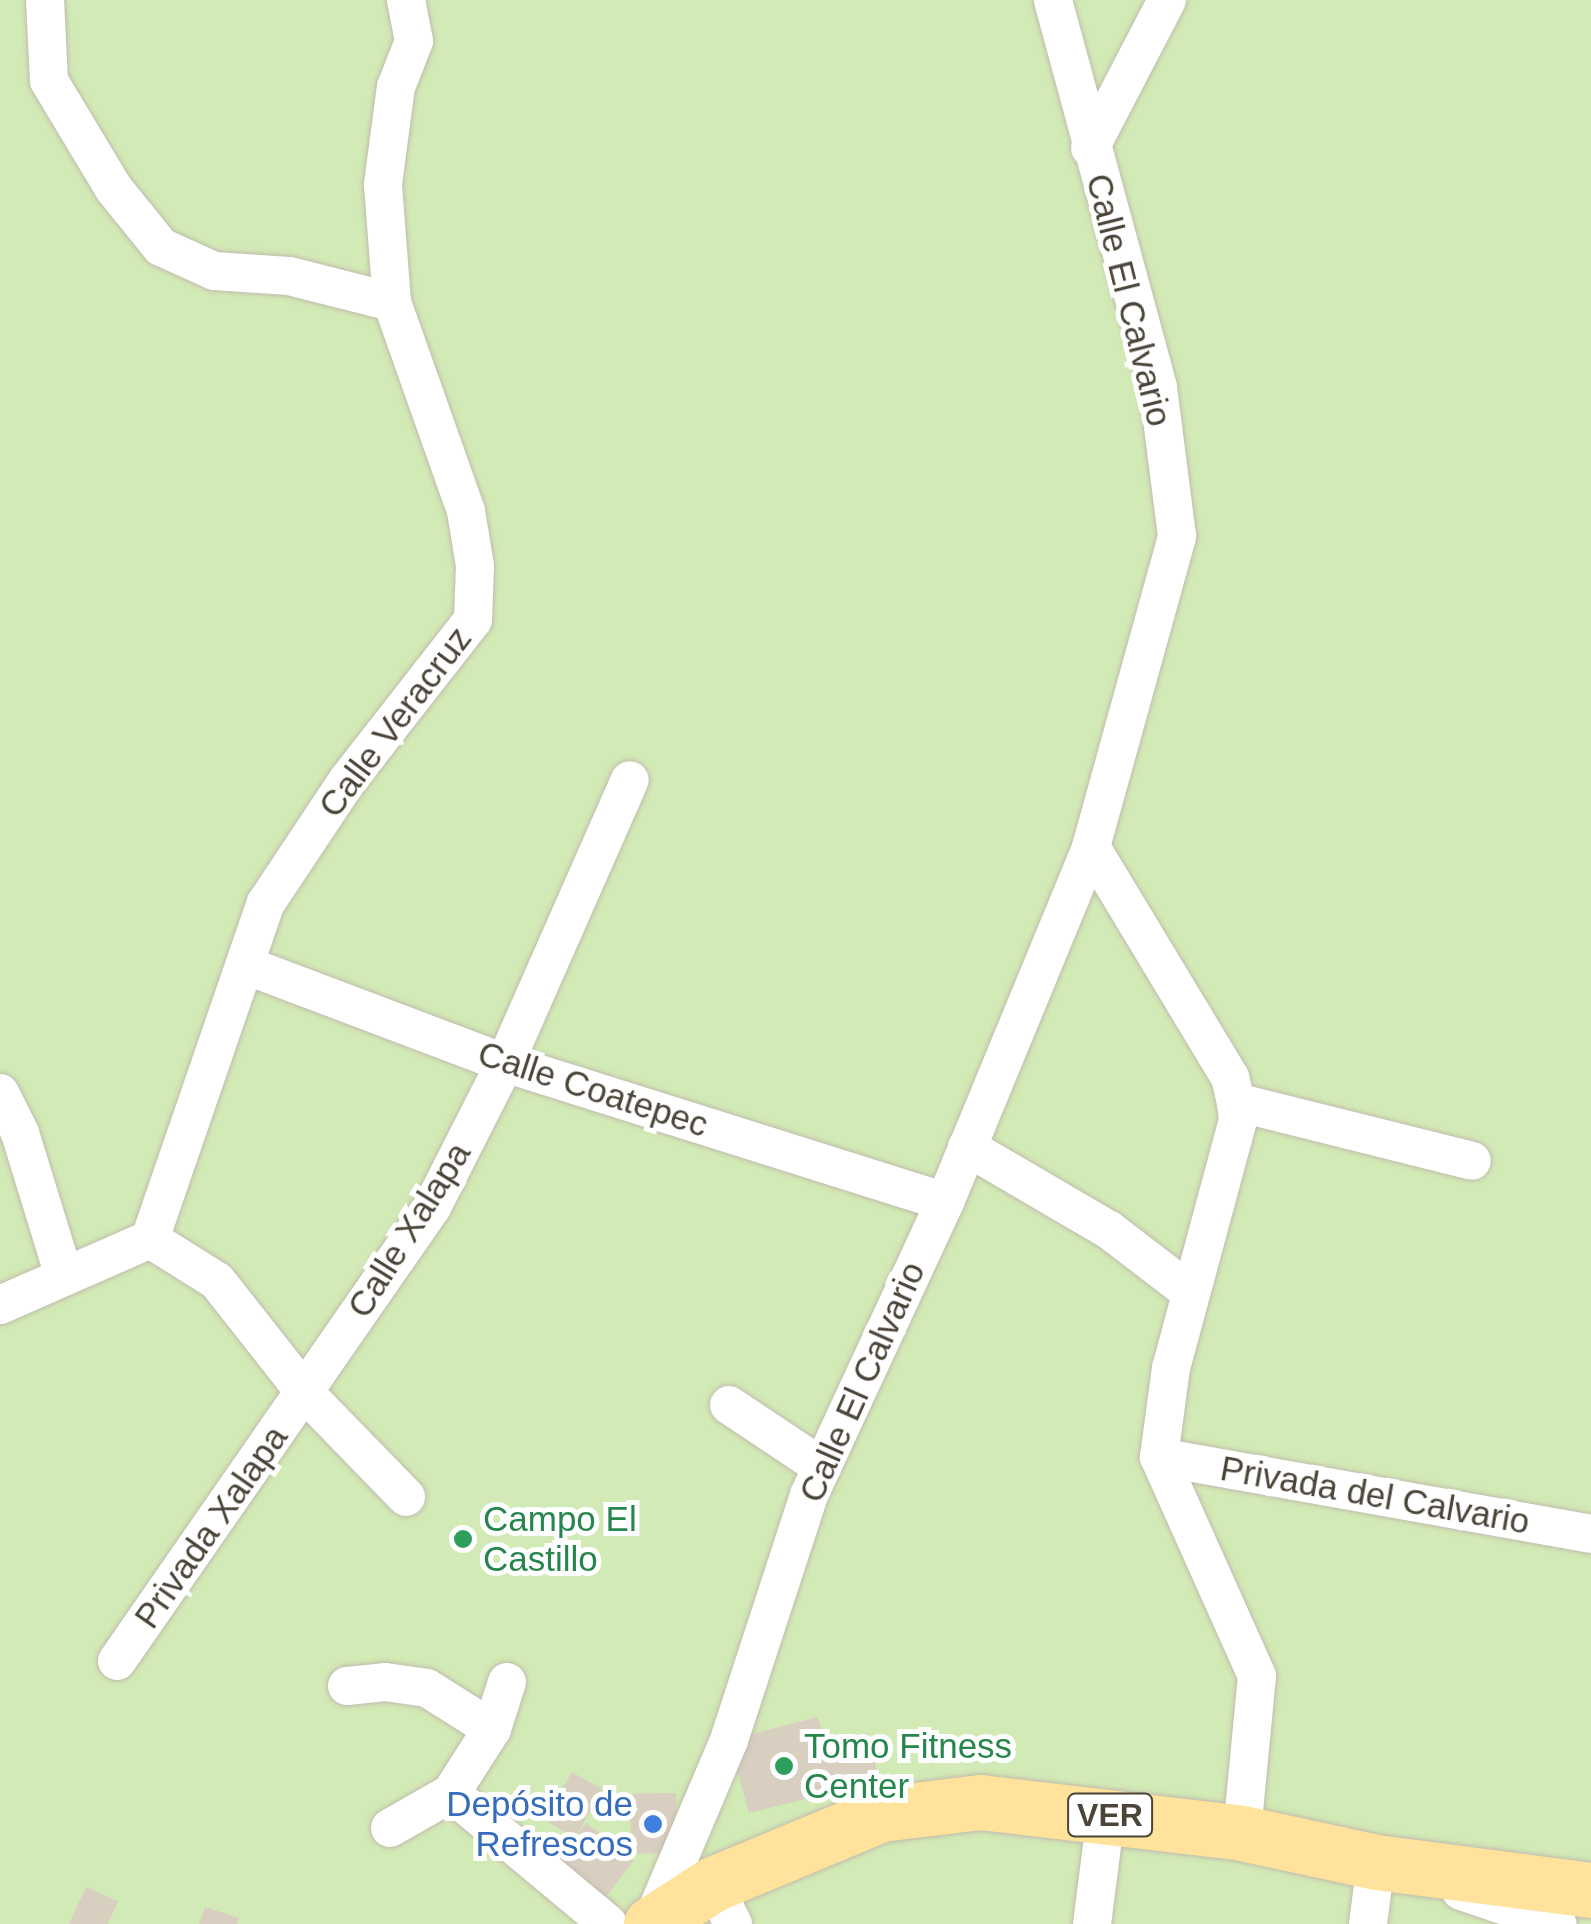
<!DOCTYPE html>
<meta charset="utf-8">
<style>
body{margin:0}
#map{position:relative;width:1591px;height:1924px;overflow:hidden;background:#f6f3ec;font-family:Arial,sans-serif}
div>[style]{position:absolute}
.green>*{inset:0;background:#d2eab5;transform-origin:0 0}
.building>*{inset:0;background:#d8cfc1;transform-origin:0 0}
.roads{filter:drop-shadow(0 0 2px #c2bbae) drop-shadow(0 0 2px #c2bbae)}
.minor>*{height:38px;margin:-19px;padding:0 19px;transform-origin:19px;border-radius:19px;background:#fff}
.primary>*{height:55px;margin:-27.5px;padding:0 27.5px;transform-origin:27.5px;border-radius:27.5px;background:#ffe39c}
.dots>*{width:28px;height:28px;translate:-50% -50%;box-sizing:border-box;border:5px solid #fff;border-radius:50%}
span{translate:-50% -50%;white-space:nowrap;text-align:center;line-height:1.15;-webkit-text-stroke:10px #fff;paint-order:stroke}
.shield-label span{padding:2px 8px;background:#fff;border:2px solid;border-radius:8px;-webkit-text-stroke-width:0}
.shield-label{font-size:32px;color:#4b4439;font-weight:700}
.street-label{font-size:35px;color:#4b4439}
.leisure-label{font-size:35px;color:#27864d}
.left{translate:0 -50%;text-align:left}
.shop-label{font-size:35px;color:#366cbe}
.right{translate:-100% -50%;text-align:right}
</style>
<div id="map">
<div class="green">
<i style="left:0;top:0;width:1591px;height:1924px"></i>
</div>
<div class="building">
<i style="clip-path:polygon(818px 1717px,826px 1743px,868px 1733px,879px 1781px,749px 1813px,729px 1740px)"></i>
<i style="clip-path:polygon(572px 1772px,602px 1789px,575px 1838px,586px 1823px,634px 1860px,602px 1902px,554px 1865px,575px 1838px,545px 1820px)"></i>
<i style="left:676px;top:1793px;width:60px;height:46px;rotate:89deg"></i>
<i style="clip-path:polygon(86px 1887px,118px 1901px,108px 1924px,69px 1924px)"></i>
<i style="clip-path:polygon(205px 1907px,239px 1918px,237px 1924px,199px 1924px)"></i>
</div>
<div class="roads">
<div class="minor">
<i style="left:1090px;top:148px;width:167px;rotate:-62.5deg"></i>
<i style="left:392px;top:302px;width:118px;rotate:-94.4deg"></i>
<i style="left:383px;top:184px;width:98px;rotate:-82.4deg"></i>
<i style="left:396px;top:87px;width:49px;rotate:-68.6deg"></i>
<i style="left:414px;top:41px;width:42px;rotate:-101deg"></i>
<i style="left:1091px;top:847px;width:269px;rotate:58.9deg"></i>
<i style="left:1230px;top:1077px;width:26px;rotate:77deg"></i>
<i style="left:1236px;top:1102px;width:18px;rotate:84deg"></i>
<i style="left:1238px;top:1120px;width:257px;rotate:105.1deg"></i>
<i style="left:1171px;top:1368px;width:90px;rotate:97.7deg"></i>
<i style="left:1159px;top:1457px;width:240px;rotate:65.9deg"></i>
<i style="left:1257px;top:1676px;width:158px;rotate:95.5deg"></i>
<i style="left:245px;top:965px;width:278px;rotate:20.7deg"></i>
<i style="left:505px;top:1063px;width:461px;rotate:17.5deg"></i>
<i style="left:0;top:1093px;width:45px;rotate:63.4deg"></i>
<i style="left:20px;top:1133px;width:150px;rotate:72.9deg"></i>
<i style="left:1236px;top:1102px;width:243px;rotate:14deg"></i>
<i style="left:967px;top:1147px;width:164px;rotate:30.3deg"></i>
<i style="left:1109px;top:1230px;width:102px;rotate:37.4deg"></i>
<i style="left:150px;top:1239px;width:79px;rotate:32.1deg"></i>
<i style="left:217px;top:1281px;width:142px;rotate:51.8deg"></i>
<i style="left:305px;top:1393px;width:145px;rotate:45.8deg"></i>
<i style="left:0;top:1305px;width:164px;rotate:-23.7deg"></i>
<i style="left:150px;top:1239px;width:355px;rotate:-71deg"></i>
<i style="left:266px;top:903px;width:146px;rotate:-56.4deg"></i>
<i style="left:347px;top:781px;width:204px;rotate:-52deg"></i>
<i style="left:473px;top:620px;width:54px;rotate:-87.9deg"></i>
<i style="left:475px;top:566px;width:56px;rotate:-99.3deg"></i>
<i style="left:466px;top:511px;width:222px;rotate:-109.5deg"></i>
<i style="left:392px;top:302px;width:106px;rotate:-165.8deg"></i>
<i style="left:289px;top:276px;width:75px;rotate:-176.2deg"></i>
<i style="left:214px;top:271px;width:58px;rotate:-155.6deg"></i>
<i style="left:161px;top:247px;width:75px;rotate:-129deg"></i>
<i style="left:114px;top:189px;width:126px;rotate:-121deg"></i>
<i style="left:49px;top:81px;width:81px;rotate:-92.8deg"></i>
<i style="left:729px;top:1405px;width:112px;rotate:33.7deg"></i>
<i style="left:1159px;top:1457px;width:439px;rotate:10.1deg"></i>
<i style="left:117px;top:1661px;width:553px;rotate:-55.25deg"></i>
<i style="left:432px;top:1207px;width:161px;rotate:-63.1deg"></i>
<i style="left:505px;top:1063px;width:309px;rotate:-66.2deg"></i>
<i style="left:507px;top:1682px;width:49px;rotate:107.7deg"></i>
<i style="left:492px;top:1729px;width:76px;rotate:122.6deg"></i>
<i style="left:451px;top:1793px;width:204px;rotate:39.8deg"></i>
<i style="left:347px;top:1686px;width:38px;rotate:-6deg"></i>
<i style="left:385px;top:1682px;width:42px;rotate:8.1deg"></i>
<i style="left:427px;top:1688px;width:77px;rotate:32.2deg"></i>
<i style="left:390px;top:1828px;width:70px;rotate:-29.8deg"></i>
<i style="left:713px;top:1884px;width:45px;rotate:63.4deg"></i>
<i style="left:1461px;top:1891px;width:102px;rotate:18.8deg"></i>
<i style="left:651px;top:1924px;width:200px;rotate:-67deg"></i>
<i style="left:729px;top:1740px;width:258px;rotate:-71.9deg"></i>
<i style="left:809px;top:1495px;width:323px;rotate:-65.1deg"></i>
<i style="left:945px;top:1202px;width:384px;rotate:-67.6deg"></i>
<i style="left:1091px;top:847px;width:323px;rotate:-74.5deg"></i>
<i style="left:1177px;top:536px;width:150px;rotate:-97.3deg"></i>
<i style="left:1158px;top:387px;width:401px;rotate:-105.2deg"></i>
<i style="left:1092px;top:1924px;width:110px;rotate:-82.7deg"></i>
<i style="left:1368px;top:1924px;width:63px;rotate:-82.6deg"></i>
<i style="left:1376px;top:1862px;width:24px;rotate:19deg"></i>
</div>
<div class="primary">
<i style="left:651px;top:1924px;width:74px;rotate:-32.8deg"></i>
<i style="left:713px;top:1884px;width:182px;rotate:-22.6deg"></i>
<i style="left:881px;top:1814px;width:100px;rotate:-6.9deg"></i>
<i style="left:980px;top:1802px;width:264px;rotate:6.7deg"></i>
<i style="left:1242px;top:1833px;width:137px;rotate:12.2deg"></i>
<i style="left:1376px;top:1862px;width:217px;rotate:7.4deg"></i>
</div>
</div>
<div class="dots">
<i style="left:463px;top:1539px;background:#2e9e5b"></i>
<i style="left:784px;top:1766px;background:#2e9e5b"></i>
<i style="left:653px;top:1824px;background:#3f7fe0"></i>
</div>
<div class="shield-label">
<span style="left:1110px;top:1815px">VER</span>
</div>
<div class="street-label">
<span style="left:1129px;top:300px;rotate:76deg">Calle El Calvario</span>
<span style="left:395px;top:722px;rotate:-53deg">Calle Veracruz</span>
<span style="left:593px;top:1089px;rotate:18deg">Calle Coatepec</span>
<span style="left:409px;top:1230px;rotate:-58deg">Calle Xalapa</span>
<span style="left:862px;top:1382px;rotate:-66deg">Calle El Calvario</span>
<span style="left:1375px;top:1495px;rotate:10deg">Privada del Calvario</span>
<span style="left:211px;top:1527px;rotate:-55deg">Privada Xalapa</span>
</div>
<div class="leisure-label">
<span class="left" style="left:483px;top:1539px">Campo El<br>Castillo</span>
<span class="left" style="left:804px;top:1766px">Tomo Fitness<br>Center</span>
</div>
<div class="shop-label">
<span class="right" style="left:633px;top:1824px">Depósito de<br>Refrescos</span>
</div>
</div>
